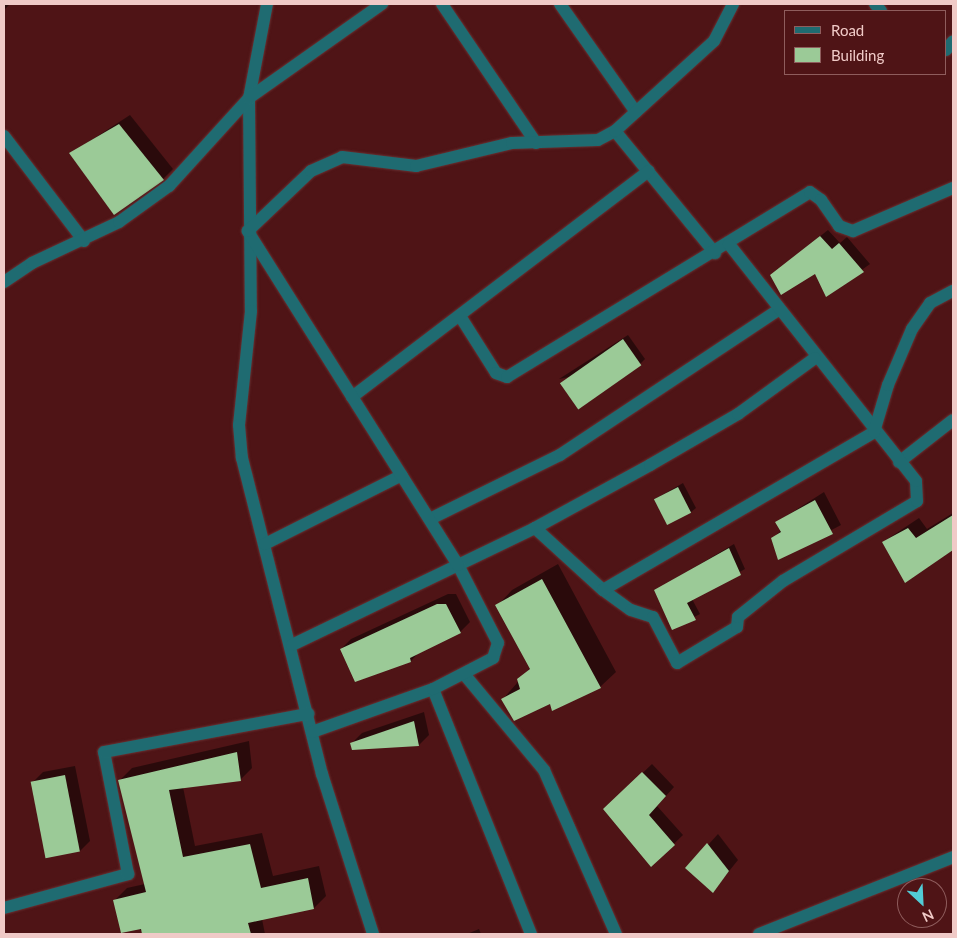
<!DOCTYPE html>
<style>
body{margin:0}
#map{position:relative;width:957px;height:938px;overflow:hidden;background:#4f1416;font-family:Lato,sans-serif}
div>[style]{position:absolute}
.shadow>*{inset:0;background:#0007}
.building>*{inset:0;background:#9bca97;transform-origin:0 0}
.roads{filter:drop-shadow(0 0 1px #693132) drop-shadow(0 0 1px #693132)}
.street>*{height:12px;margin:-6px;padding:0 6px;transform-origin:6px;border-radius:6px;background:#1f6b71}
span{translate:-50% -50%;white-space:nowrap;text-align:center;line-height:1.15;-webkit-text-stroke:5px #4f1416;paint-order:stroke}
.frame{position:absolute;inset:0;border:5px solid #f0cac7;pointer-events:none}
.legend{position:absolute;left:784px;top:10px;width:162px;height:65px;box-sizing:border-box;background:#4f1416;border:1px solid #8f5d5d;margin:0;padding:6px 9px;list-style:none;font-size:15px;color:#f0cac7}
.legend li{display:flex;align-items:center;gap:10px;height:25px}
.legend b{width:25px;border:1px solid #8f5d5d}
.north{position:absolute;left:897px;top:878px;width:50px;height:50px;box-sizing:border-box;background:#4f1416;border:1px solid #8f5d5d;border-radius:50%;rotate:155deg;font-size:14px;font-weight:700;line-height:20px;text-align:center;color:#f0cac7}
.north::after{content:'';display:block;margin:auto;width:18px;height:22px;background:#52ccd6;clip-path:polygon(50% 0,100% 100%,50% 72%,0 100%)}
</style>
<div id="map">
<div class="shadow">
<i style="clip-path:polygon(4px 4px,10px 4px,4px 10px)"></i>
<i style="clip-path:polygon(130px 115px,173px 169px,163px 179px,70px 154px)"></i>
<i style="clip-path:polygon(828px 230px,840px 243px,847px 237px,870px 264px,827px 295px,815px 272px,771px 275px)"></i>
<i style="clip-path:polygon(628px 335px,645px 359px,640px 364px,559px 379px)"></i>
<i style="clip-path:polygon(683px 483px,696px 508px,691px 512px,655px 499px)"></i>
<i style="clip-path:polygon(824px 492px,841px 525px,779px 558px,773px 539px,781px 530px,777px 522px)"></i>
<i style="clip-path:polygon(953px 513px,953px 548px,906px 581px,883px 542px,919px 518px,927px 529px)"></i>
<i style="clip-path:polygon(734px 544px,745px 569px,692px 599px,700px 614px,673px 628px,656px 590px)"></i>
<i style="clip-path:polygon(558px 564px,616px 672px,600px 687px,553px 709px,551px 703px,503px 699px,531px 667px,497px 606px,512px 590px)"></i>
<i style="clip-path:polygon(448px 594px,456px 594px,470px 622px,460px 632px,421px 650px,411px 661px,356px 681px,341px 649px,351px 639px)"></i>
<i style="clip-path:polygon(424px 712px,429px 735px,419px 745px,352px 743px,362px 733px)"></i>
<i style="clip-path:polygon(249px 741px,252px 768px,240px 780px,183px 787px,195px 846px,262px 833px,273px 876px,319px 866px,326px 896px,314px 908px,262px 919px,265px 934px,144px 934px,115px 900px,127px 888px,145px 884px,120px 780px,132px 768px)"></i>
<i style="clip-path:polygon(652px 764px,674px 787px,657px 806px,683px 835px,652px 865px,605px 809px)"></i>
<i style="clip-path:polygon(75px 766px,90px 841px,80px 851px,33px 782px,43px 772px)"></i>
<i style="clip-path:polygon(718px 834px,738px 860px,713px 891px,687px 868px)"></i>
<i style="clip-path:polygon(479px 929px,481px 934px,467px 934px)"></i>
</div>
<div class="building">
<i style="clip-path:polygon(119px 124px,164px 180px,114px 215px,69px 153px)"></i>
<i style="clip-path:polygon(820px 236px,832px 249px,839px 243px,864px 272px,826px 297px,815px 274px,781px 295px,770px 275px)"></i>
<i style="left:623px;top:339px;width:32px;height:77px;rotate:55deg"></i>
<i style="left:678px;top:487px;width:29px;height:27px;rotate:63deg"></i>
<i style="clip-path:polygon(815px 500px,833px 534px,778px 560px,771px 538px,781px 532px,775px 522px)"></i>
<i style="clip-path:polygon(953px 515px,953px 550px,905px 583px,882px 542px,908px 528px,916px 538px)"></i>
<i style="clip-path:polygon(729px 548px,741px 575px,687px 603px,696px 620px,672px 630px,654px 590px)"></i>
<i style="clip-path:polygon(542px 579px,601px 688px,552px 711px,550px 704px,514px 721px,501px 699px,520px 689px,517px 679px,530px 669px,495px 605px)"></i>
<i style="clip-path:polygon(437px 604px,446px 604px,461px 633px,410px 658px,411px 662px,355px 682px,340px 649px)"></i>
<i style="clip-path:polygon(414px 721px,419px 746px,352px 750px,350px 743px)"></i>
<i style="clip-path:polygon(237px 752px,241px 781px,169px 790px,183px 857px,250px 844px,261px 888px,308px 878px,314px 909px,248px 923px,251px 934px,142px 934px,141px 929px,121px 933px,113px 900px,146px 892px,118px 780px)"></i>
<i style="clip-path:polygon(642px 772px,666px 796px,649px 815px,675px 845px,651px 867px,603px 809px)"></i>
<i style="left:65px;top:775px;width:78px;height:35px;rotate:79deg"></i>
<i style="clip-path:polygon(707px 843px,729px 871px,713px 893px,685px 868px)"></i>
</div>
<div class="roads">
<div class="street">
<i style="left:267px;top:4px;width:96px;rotate:100.8deg"></i>
<i style="left:249px;top:98px;width:213px;rotate:89.5deg"></i>
<i style="left:251px;top:311px;width:115px;rotate:96deg"></i>
<i style="left:239px;top:425px;width:33px;rotate:85deg"></i>
<i style="left:242px;top:458px;width:326px;rotate:75.8deg"></i>
<i style="left:322px;top:774px;width:168px;rotate:72.3deg"></i>
<i style="left:442px;top:4px;width:168px;rotate:55.9deg"></i>
<i style="left:560px;top:4px;width:132px;rotate:54.9deg"></i>
<i style="left:875px;top:4px;width:9px;rotate:49deg"></i>
<i style="left:946px;top:50px;width:11px;rotate:-52deg"></i>
<i style="left:615px;top:131px;width:158px;rotate:50.7deg"></i>
<i style="left:4px;top:136px;width:132px;rotate:52.7deg"></i>
<i style="left:4px;top:282px;width:34px;rotate:-34deg"></i>
<i style="left:32px;top:263px;width:96px;rotate:-25.2deg"></i>
<i style="left:119px;top:222px;width:62px;rotate:-35.8deg"></i>
<i style="left:169px;top:186px;width:119px;rotate:-47.7deg"></i>
<i style="left:249px;top:98px;width:163px;rotate:-35.3deg"></i>
<i style="left:460px;top:316px;width:67px;rotate:57.7deg"></i>
<i style="left:496px;top:373px;width:12px;rotate:20deg"></i>
<i style="left:507px;top:377px;width:355px;rotate:-31.4deg"></i>
<i style="left:810px;top:192px;width:14px;rotate:36deg"></i>
<i style="left:821px;top:200px;width:32px;rotate:55deg"></i>
<i style="left:839px;top:226px;width:15px;rotate:20deg"></i>
<i style="left:853px;top:231px;width:109px;rotate:-23.3deg"></i>
<i style="left:352px;top:397px;width:373px;rotate:-37.3deg"></i>
<i style="left:899px;top:462px;width:68px;rotate:-37.9deg"></i>
<i style="left:430px;top:519px;width:145px;rotate:-26.2deg"></i>
<i style="left:560px;top:455px;width:260px;rotate:-33.6deg"></i>
<i style="left:535px;top:528px;width:92px;rotate:42.4deg"></i>
<i style="left:603px;top:590px;width:34px;rotate:36deg"></i>
<i style="left:631px;top:610px;width:23px;rotate:18deg"></i>
<i style="left:653px;top:617px;width:52px;rotate:62.4deg"></i>
<i style="left:677px;top:663px;width:70px;rotate:-31deg"></i>
<i style="left:737px;top:627px;width:10px;rotate:-84deg"></i>
<i style="left:738px;top:617px;width:58px;rotate:-38.7deg"></i>
<i style="left:783px;top:581px;width:156px;rotate:-30.8deg"></i>
<i style="left:917px;top:501px;width:20px;rotate:-93deg"></i>
<i style="left:916px;top:481px;width:302px;rotate:-128.3deg"></i>
<i style="left:265px;top:544px;width:153px;rotate:-26.7deg"></i>
<i style="left:603px;top:590px;width:314px;rotate:-30.2deg"></i>
<i style="left:874px;top:432px;width:49px;rotate:-73.4deg"></i>
<i style="left:888px;top:385px;width:61px;rotate:-66.8deg"></i>
<i style="left:912px;top:329px;width:32px;rotate:-55deg"></i>
<i style="left:930px;top:303px;width:26px;rotate:-28deg"></i>
<i style="left:292px;top:645px;width:270px;rotate:-25.7deg"></i>
<i style="left:535px;top:528px;width:131px;rotate:-28.7deg"></i>
<i style="left:650px;top:465px;width:102px;rotate:-30.1deg"></i>
<i style="left:738px;top:414px;width:95px;rotate:-36deg"></i>
<i style="left:464px;top:674px;width:125px;rotate:50.2deg"></i>
<i style="left:544px;top:770px;width:179px;rotate:66.3deg"></i>
<i style="left:433px;top:689px;width:264px;rotate:68.2deg"></i>
<i style="left:312px;top:732px;width:128px;rotate:-19.6deg"></i>
<i style="left:433px;top:689px;width:68px;rotate:-27.3deg"></i>
<i style="left:493px;top:658px;width:16px;rotate:-72deg"></i>
<i style="left:498px;top:643px;width:88px;rotate:-117.1deg"></i>
<i style="left:458px;top:565px;width:395px;rotate:-122.2deg"></i>
<i style="left:248px;top:231px;width:87px;rotate:-43.6deg"></i>
<i style="left:311px;top:171px;width:34px;rotate:-24deg"></i>
<i style="left:342px;top:157px;width:75px;rotate:6.9deg"></i>
<i style="left:416px;top:166px;width:99px;rotate:-13.5deg"></i>
<i style="left:512px;top:143px;width:86px;rotate:-2deg"></i>
<i style="left:598px;top:140px;width:19px;rotate:-28deg"></i>
<i style="left:615px;top:131px;width:134px;rotate:-42.3deg"></i>
<i style="left:714px;top:41px;width:42px;rotate:-62.8deg"></i>
<i style="left:4px;top:908px;width:129px;rotate:-15.3deg"></i>
<i style="left:128px;top:874px;width:124px;rotate:-101.1deg"></i>
<i style="left:104px;top:752px;width:208px;rotate:-10.6deg"></i>
<i style="left:759px;top:934px;width:209px;rotate:-21.6deg"></i>
</div>
</div>
<div class="frame"></div>
<ul class="legend">
<li><b style="height:6px;background:#1f6b71"></b>Road</li>
<li><b style="height:14px;background:#9bca97"></b>Building</li>
</ul>
<div class="north">N</div>
</div>
